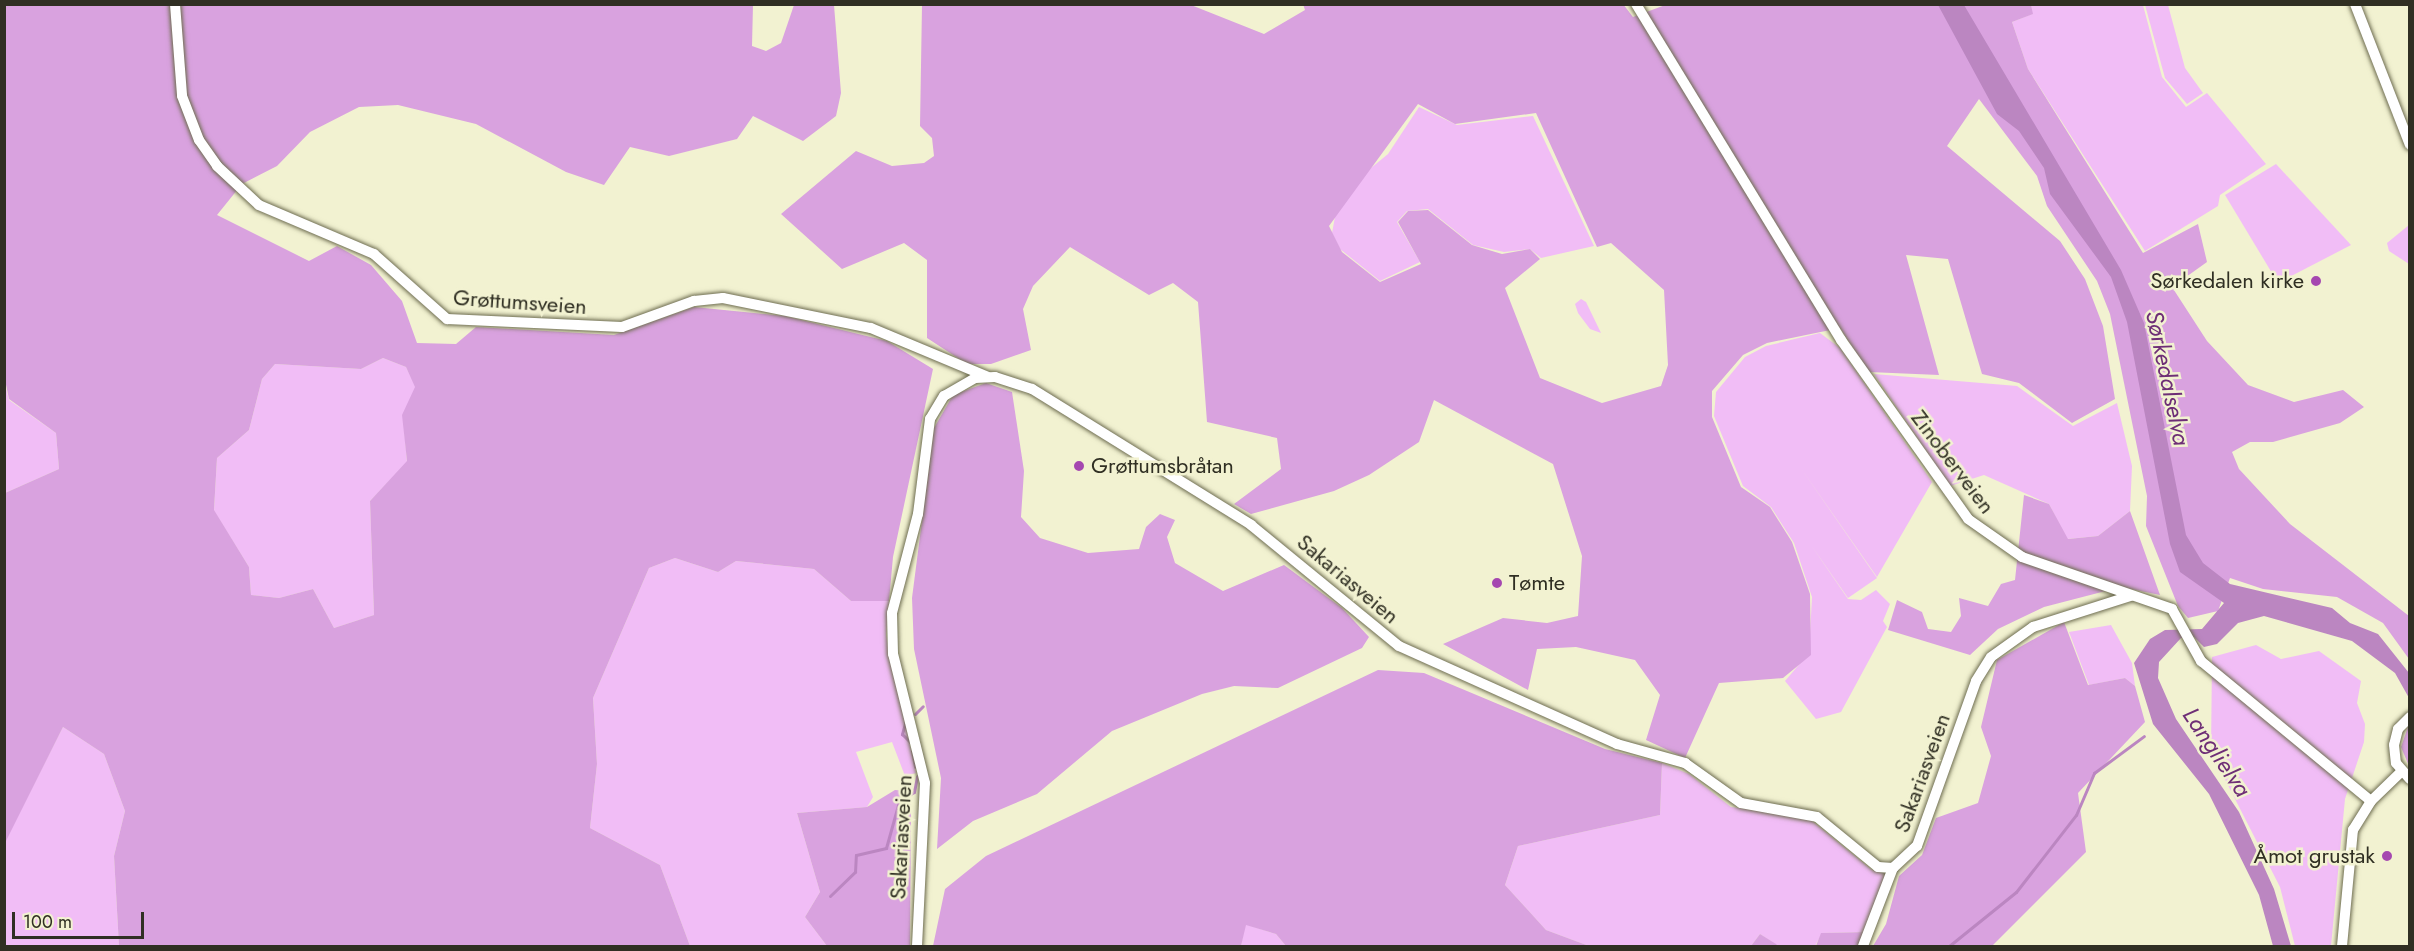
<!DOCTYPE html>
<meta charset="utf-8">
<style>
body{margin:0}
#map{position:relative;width:2414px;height:951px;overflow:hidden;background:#f2f2d1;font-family:Jost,sans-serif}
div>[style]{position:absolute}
.green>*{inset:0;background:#f1bdf6}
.forest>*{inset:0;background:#d9a2df}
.water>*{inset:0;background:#bb86c1}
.stream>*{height:3px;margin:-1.5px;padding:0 1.5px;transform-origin:1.5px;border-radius:1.5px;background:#bb86c1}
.roads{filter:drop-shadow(0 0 2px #6e6d51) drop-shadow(0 0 2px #6e6d51)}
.minor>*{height:10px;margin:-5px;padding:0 5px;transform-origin:5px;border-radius:5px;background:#fff}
.dots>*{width:16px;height:16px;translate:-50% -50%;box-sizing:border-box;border:3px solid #f2f2d1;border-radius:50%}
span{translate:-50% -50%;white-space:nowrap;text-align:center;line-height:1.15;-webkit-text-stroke:5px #f2f2d1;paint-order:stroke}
.poi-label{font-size:22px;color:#302f23}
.right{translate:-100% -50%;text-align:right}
.left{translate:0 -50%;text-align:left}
.street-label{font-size:22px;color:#302f23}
.water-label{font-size:24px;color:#6e2e76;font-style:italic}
.frame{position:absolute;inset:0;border:6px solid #302f23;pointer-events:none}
.scale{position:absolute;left:12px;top:912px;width:132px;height:27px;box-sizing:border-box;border:3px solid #302f23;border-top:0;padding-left:8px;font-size:18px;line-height:21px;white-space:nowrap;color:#302f23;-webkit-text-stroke:4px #f2f2d1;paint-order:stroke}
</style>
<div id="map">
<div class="green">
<i style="clip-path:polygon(2031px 5px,2143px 5px,2162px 77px,2186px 107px,2207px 93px,2266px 164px,2220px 195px,2218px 206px,2145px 251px,2028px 69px,2012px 22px,2032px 14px)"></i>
<i style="clip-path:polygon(2145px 5px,2168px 5px,2185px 68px,2203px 93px,2187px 104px,2165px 78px)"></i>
<i style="clip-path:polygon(1419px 107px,1457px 125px,1533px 116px,1594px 246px,1541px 258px,1530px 249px,1504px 252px,1473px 245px,1428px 209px,1407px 211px,1397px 222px,1420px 262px,1380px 281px,1340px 249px,1332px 233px,1337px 206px,1348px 187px,1388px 154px)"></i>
<i style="clip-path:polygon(2276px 164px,2351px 245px,2278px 283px,2225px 195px)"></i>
<i style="clip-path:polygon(2409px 225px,2409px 264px,2389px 251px,2387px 243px)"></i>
<i style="clip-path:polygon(1581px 299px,1586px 302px,1601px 333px,1590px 329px,1578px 313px,1575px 304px)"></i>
<i style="clip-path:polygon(1820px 333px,1840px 348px,1932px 482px,1877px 577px,1800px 467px,1877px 578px,1848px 598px,1811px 545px,1848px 599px,1861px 600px,1876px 590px,1890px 604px,1883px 621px,1887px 627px,1841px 712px,1816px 719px,1785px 681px,1809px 653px,1812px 597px,1794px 543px,1771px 507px,1743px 486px,1714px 416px,1716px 392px,1745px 357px,1766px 346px)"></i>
<i style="clip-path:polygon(383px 358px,406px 367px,416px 387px,403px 415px,407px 462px,370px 501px,374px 615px,334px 628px,313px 589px,279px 598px,251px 595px,249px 567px,214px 511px,217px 458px,249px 430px,262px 379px,275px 364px,361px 369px)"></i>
<i style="clip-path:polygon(1874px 374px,2017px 386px,2073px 426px,2117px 403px,2132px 466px,2130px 511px,2098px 536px,2067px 539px,2049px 504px,1984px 475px,1950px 486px)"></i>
<i style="clip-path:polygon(4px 380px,9px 400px,56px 433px,59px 469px,5px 493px)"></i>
<i style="clip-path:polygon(675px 558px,718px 572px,736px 561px,814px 569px,851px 601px,889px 601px,886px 635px,916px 773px,905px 776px,892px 742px,856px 752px,873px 797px,867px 807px,797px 813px,820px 892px,805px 917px,827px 946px,690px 946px,660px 865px,590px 828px,597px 764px,593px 698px,649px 568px)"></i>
<i style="clip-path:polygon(2111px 625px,2132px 663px,2135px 686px,2125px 678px,2089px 685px,2069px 632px)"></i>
<i style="clip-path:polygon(2256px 645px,2281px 659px,2319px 651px,2361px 681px,2357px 703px,2365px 724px,2364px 742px,2345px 799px,2331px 946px,2295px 946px,2280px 887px,2211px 752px,2212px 657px)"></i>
<i style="clip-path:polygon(63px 727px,104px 754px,125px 811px,114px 856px,119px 946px,5px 946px,4px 843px)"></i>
<i style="clip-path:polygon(1662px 763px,1689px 774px,1731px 807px,1806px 816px,1872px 870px,1887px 874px,1868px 932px,1822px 933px,1815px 946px,1778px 946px,1760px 934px,1751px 946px,1589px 946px,1546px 930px,1505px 885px,1518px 846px,1660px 815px)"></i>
<i style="clip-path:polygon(1245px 924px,1276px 934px,1286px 946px,1241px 946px)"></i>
</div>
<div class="forest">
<i style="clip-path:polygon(evenodd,1303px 4px,1623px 4px,1633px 17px,1668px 4px,2031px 5px,2033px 14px,2012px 22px,2028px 69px,2143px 253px,2198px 224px,2207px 262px,2172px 287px,2207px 341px,2248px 385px,2294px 402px,2343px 390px,2364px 407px,2340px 423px,2273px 442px,2250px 442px,2232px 452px,2239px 469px,2290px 524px,2409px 616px,2409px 659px,2383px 623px,2337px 597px,2263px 589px,2230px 578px,2218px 611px,2188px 618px,2178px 606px,2146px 526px,2147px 496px,2110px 314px,2097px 281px,2047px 206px,2037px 176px,1979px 99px,1947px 146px,2060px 241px,2085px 279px,2103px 326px,2115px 399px,2072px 423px,2019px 383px,1982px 374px,1948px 259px,1906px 255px,1939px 375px,1869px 372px,1840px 328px,1767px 343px,1743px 355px,1712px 391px,1712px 417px,1741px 487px,1770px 507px,1792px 542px,1810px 594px,1811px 655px,1783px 678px,1719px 683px,1685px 758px,1646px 740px,1660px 695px,1635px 660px,1576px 647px,1537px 649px,1528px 690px,1443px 644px,1503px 618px,1547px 623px,1578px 616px,1582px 556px,1553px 464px,1434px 400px,1419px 442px,1369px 475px,1334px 491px,1251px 514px,1234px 504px,1281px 469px,1277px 438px,1207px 422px,1198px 302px,1173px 283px,1149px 295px,1070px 247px,1033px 286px,1023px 309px,1031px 350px,991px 364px,967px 364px,927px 338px,927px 260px,904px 243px,842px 269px,781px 214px,856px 151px,892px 166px,924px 163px,934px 156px,932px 138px,920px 126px,922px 5px,1191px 5px,1264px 34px,1305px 10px,1303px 4px,1418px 104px,1455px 124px,1536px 113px,1597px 247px,1611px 243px,1664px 290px,1668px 365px,1661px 386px,1602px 403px,1540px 378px,1505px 288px,1540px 259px,1530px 249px,1502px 254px,1472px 245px,1428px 210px,1408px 211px,1398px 222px,1421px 264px,1380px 282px,1342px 252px,1329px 226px,1418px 104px)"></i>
<i style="clip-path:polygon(evenodd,5px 5px,753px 5px,752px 46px,766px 51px,781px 43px,794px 5px,834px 5px,841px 93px,836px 116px,803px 141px,753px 116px,737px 139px,669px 156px,630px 147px,604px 185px,566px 172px,476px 124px,398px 105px,359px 107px,310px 132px,277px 166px,242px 184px,217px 215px,309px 261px,337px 246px,371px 265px,402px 301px,417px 343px,456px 344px,476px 327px,614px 335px,694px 307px,785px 316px,887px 341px,933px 369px,893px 557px,889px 601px,851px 601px,814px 569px,736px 561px,718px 572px,675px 558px,649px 568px,593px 698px,597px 764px,590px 828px,660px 865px,690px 946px,119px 946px,114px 856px,125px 811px,104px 754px,63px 727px,5px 843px,5px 493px,59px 469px,56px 433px,9px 399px,5px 380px,5px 5px,383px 358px,406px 367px,415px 387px,402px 415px,407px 461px,370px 501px,374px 615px,334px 628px,313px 589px,279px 598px,251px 595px,249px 567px,214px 510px,217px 458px,249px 430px,262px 379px,275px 364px,361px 369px,383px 358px)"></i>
<i style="clip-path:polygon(986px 383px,1012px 392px,1024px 471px,1021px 517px,1040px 538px,1088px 553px,1139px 549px,1146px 527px,1160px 514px,1175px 520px,1167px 537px,1175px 563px,1223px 591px,1284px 565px,1342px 608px,1369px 637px,1362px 648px,1278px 688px,1234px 686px,1202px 694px,1112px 731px,1037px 794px,973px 821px,937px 849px,941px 778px,914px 649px,912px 598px,934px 428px,953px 395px)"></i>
<i style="clip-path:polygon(2024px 495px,2049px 504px,2068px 539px,2098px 536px,2130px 511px,2160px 595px,2121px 587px,2044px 607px,1998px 629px,1970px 655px,1888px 630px,1897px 600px,1922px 612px,1928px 629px,1951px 632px,1961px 616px,1959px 598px,1988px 606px,2001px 584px,2015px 580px)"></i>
<i style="clip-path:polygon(2064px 622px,2088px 685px,2125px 678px,2135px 686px,2145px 722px,2078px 793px,2086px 852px,1992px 946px,1873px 946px,1886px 924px,1899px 876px,1922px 855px,1936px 818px,1978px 803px,1991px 756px,1981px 727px,1997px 660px)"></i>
<i style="clip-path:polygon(1378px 670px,1424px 673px,1605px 749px,1662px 763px,1660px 815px,1518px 846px,1505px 885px,1546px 930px,1589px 946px,1286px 946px,1276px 934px,1246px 925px,1241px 946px,933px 946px,945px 889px,986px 856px)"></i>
<i style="clip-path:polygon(2409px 724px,2409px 766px,2401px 747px)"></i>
<i style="clip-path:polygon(895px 790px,909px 791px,911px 808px,910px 946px,827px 946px,805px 917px,820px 892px,797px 813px,867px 807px)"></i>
<i style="clip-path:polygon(1868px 932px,1859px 946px,1816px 946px,1821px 933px)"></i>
<i style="clip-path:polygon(1760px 934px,1776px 944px,1778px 946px,1751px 946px)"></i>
</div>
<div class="water">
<i style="clip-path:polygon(1938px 5px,1964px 5px,2121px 270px,2144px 323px,2186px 535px,2203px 563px,2230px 584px,2332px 608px,2350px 623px,2378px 634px,2409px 673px,2409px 698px,2395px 673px,2352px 641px,2264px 616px,2238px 623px,2217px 644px,2204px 647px,2194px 637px,2181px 638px,2159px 662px,2158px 678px,2176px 719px,2239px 812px,2274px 889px,2291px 946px,2273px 946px,2259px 895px,2209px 794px,2153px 724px,2134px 663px,2150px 639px,2165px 630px,2202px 629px,2224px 603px,2180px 572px,2170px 544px,2127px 322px,2111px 277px,2050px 194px,2044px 168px,2019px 131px,1997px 114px)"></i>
</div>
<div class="stream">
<i style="left:915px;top:714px;width:11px;rotate:-45deg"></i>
<i style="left:906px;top:720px;width:15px;rotate:106deg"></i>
<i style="left:902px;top:734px;width:11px;rotate:45deg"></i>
<i style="left:912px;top:751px;width:16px;rotate:79deg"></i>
<i style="left:830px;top:896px;width:35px;rotate:-44deg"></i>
<i style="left:855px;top:872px;width:17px;rotate:-87deg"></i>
<i style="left:856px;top:855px;width:31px;rotate:-13deg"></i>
<i style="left:886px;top:848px;width:49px;rotate:-74.5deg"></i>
<i style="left:899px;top:801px;width:17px;rotate:-31deg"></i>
<i style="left:914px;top:792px;width:16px;rotate:-79deg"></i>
<i style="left:1949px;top:946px;width:86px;rotate:-38.9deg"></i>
<i style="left:2016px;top:892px;width:98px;rotate:-52.1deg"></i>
<i style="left:2076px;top:815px;width:46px;rotate:-66.8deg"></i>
<i style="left:2094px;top:773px;width:62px;rotate:-36.5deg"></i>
</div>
<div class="roads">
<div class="minor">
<i style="left:175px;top:4px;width:92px;rotate:85.6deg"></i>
<i style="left:182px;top:96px;width:47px;rotate:68.9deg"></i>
<i style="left:199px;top:140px;width:32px;rotate:55deg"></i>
<i style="left:217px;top:166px;width:57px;rotate:42.9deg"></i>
<i style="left:259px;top:205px;width:125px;rotate:23.1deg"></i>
<i style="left:374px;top:254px;width:98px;rotate:41.7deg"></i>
<i style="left:447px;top:319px;width:175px;rotate:2.6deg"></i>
<i style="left:622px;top:327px;width:77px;rotate:-19.9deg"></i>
<i style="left:694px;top:301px;width:29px;rotate:-6deg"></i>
<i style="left:723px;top:298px;width:151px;rotate:11.5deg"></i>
<i style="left:871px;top:328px;width:125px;rotate:22.7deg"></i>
<i style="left:1636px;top:4px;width:394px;rotate:58.6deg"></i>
<i style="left:1841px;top:340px;width:219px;rotate:54.6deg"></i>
<i style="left:1968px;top:519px;width:66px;rotate:35.1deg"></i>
<i style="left:2022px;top:557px;width:159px;rotate:19.1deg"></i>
<i style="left:2172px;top:609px;width:60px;rotate:60.9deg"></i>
<i style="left:2201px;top:661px;width:220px;rotate:39.5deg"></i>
<i style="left:2355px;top:4px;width:151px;rotate:68.7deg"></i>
<i style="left:2410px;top:717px;width:17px;rotate:135deg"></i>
<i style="left:2398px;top:729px;width:16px;rotate:104deg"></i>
<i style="left:2394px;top:745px;width:18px;rotate:84deg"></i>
<i style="left:2396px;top:763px;width:21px;rotate:49deg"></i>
<i style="left:917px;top:946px;width:163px;rotate:-87.2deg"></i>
<i style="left:925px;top:783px;width:133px;rotate:-103.9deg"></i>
<i style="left:893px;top:654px;width:41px;rotate:-91.4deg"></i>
<i style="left:892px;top:613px;width:102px;rotate:-75.3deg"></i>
<i style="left:918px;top:514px;width:96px;rotate:-82.8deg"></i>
<i style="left:930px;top:419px;width:27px;rotate:-59deg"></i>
<i style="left:944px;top:396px;width:36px;rotate:-30deg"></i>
<i style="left:975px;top:378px;width:20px;rotate:-3deg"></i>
<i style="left:995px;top:377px;width:39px;rotate:18deg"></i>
<i style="left:1032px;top:389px;width:258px;rotate:31.8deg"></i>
<i style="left:1251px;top:525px;width:191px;rotate:39.3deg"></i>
<i style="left:1399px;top:646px;width:239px;rotate:24.2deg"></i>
<i style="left:1617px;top:744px;width:71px;rotate:15.6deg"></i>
<i style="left:1685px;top:763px;width:69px;rotate:35.5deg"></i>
<i style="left:1741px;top:803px;width:77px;rotate:10.4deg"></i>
<i style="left:1817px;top:817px;width:79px;rotate:39.3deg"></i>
<i style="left:1878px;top:867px;width:15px;rotate:4deg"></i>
<i style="left:1893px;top:868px;width:33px;rotate:-43deg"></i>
<i style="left:1917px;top:846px;width:175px;rotate:-70.3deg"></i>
<i style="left:1976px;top:681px;width:28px;rotate:-58deg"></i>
<i style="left:1991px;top:657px;width:52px;rotate:-35.5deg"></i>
<i style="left:2033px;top:627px;width:103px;rotate:-17.6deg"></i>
<i style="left:1863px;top:946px;width:84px;rotate:-69deg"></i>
<i style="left:2342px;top:946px;width:117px;rotate:-84.6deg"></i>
<i style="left:2353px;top:830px;width:34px;rotate:-58deg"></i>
<i style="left:2371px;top:801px;width:40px;rotate:-44deg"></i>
</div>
</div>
<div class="dots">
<i style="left:2316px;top:281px;background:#a547b0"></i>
<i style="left:1079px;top:466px;background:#a547b0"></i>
<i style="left:1497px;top:583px;background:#a547b0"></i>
<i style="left:2387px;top:856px;background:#a547b0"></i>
</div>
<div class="poi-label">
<span class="right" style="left:2304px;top:281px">Sørkedalen kirke</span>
<span class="left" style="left:1091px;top:466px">Grøttumsbråtan</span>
<span class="left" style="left:1509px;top:583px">Tømte</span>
<span class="right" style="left:2375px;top:856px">Åmot grustak</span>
</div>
<div class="street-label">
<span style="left:520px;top:302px;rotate:4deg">Grøttumsveien</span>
<span style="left:1953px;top:462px;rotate:53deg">Zinoberveien</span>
<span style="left:1348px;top:579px;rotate:40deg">Sakariasveien</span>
<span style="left:1922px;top:773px;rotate:-70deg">Sakariasveien</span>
<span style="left:901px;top:837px;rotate:-87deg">Sakariasveien</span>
</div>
<div class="water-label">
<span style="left:2168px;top:378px;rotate:78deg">Sørkedalselva</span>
<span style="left:2217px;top:752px;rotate:56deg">Langlielva</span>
</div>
<div class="frame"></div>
<div class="scale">100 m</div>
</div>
